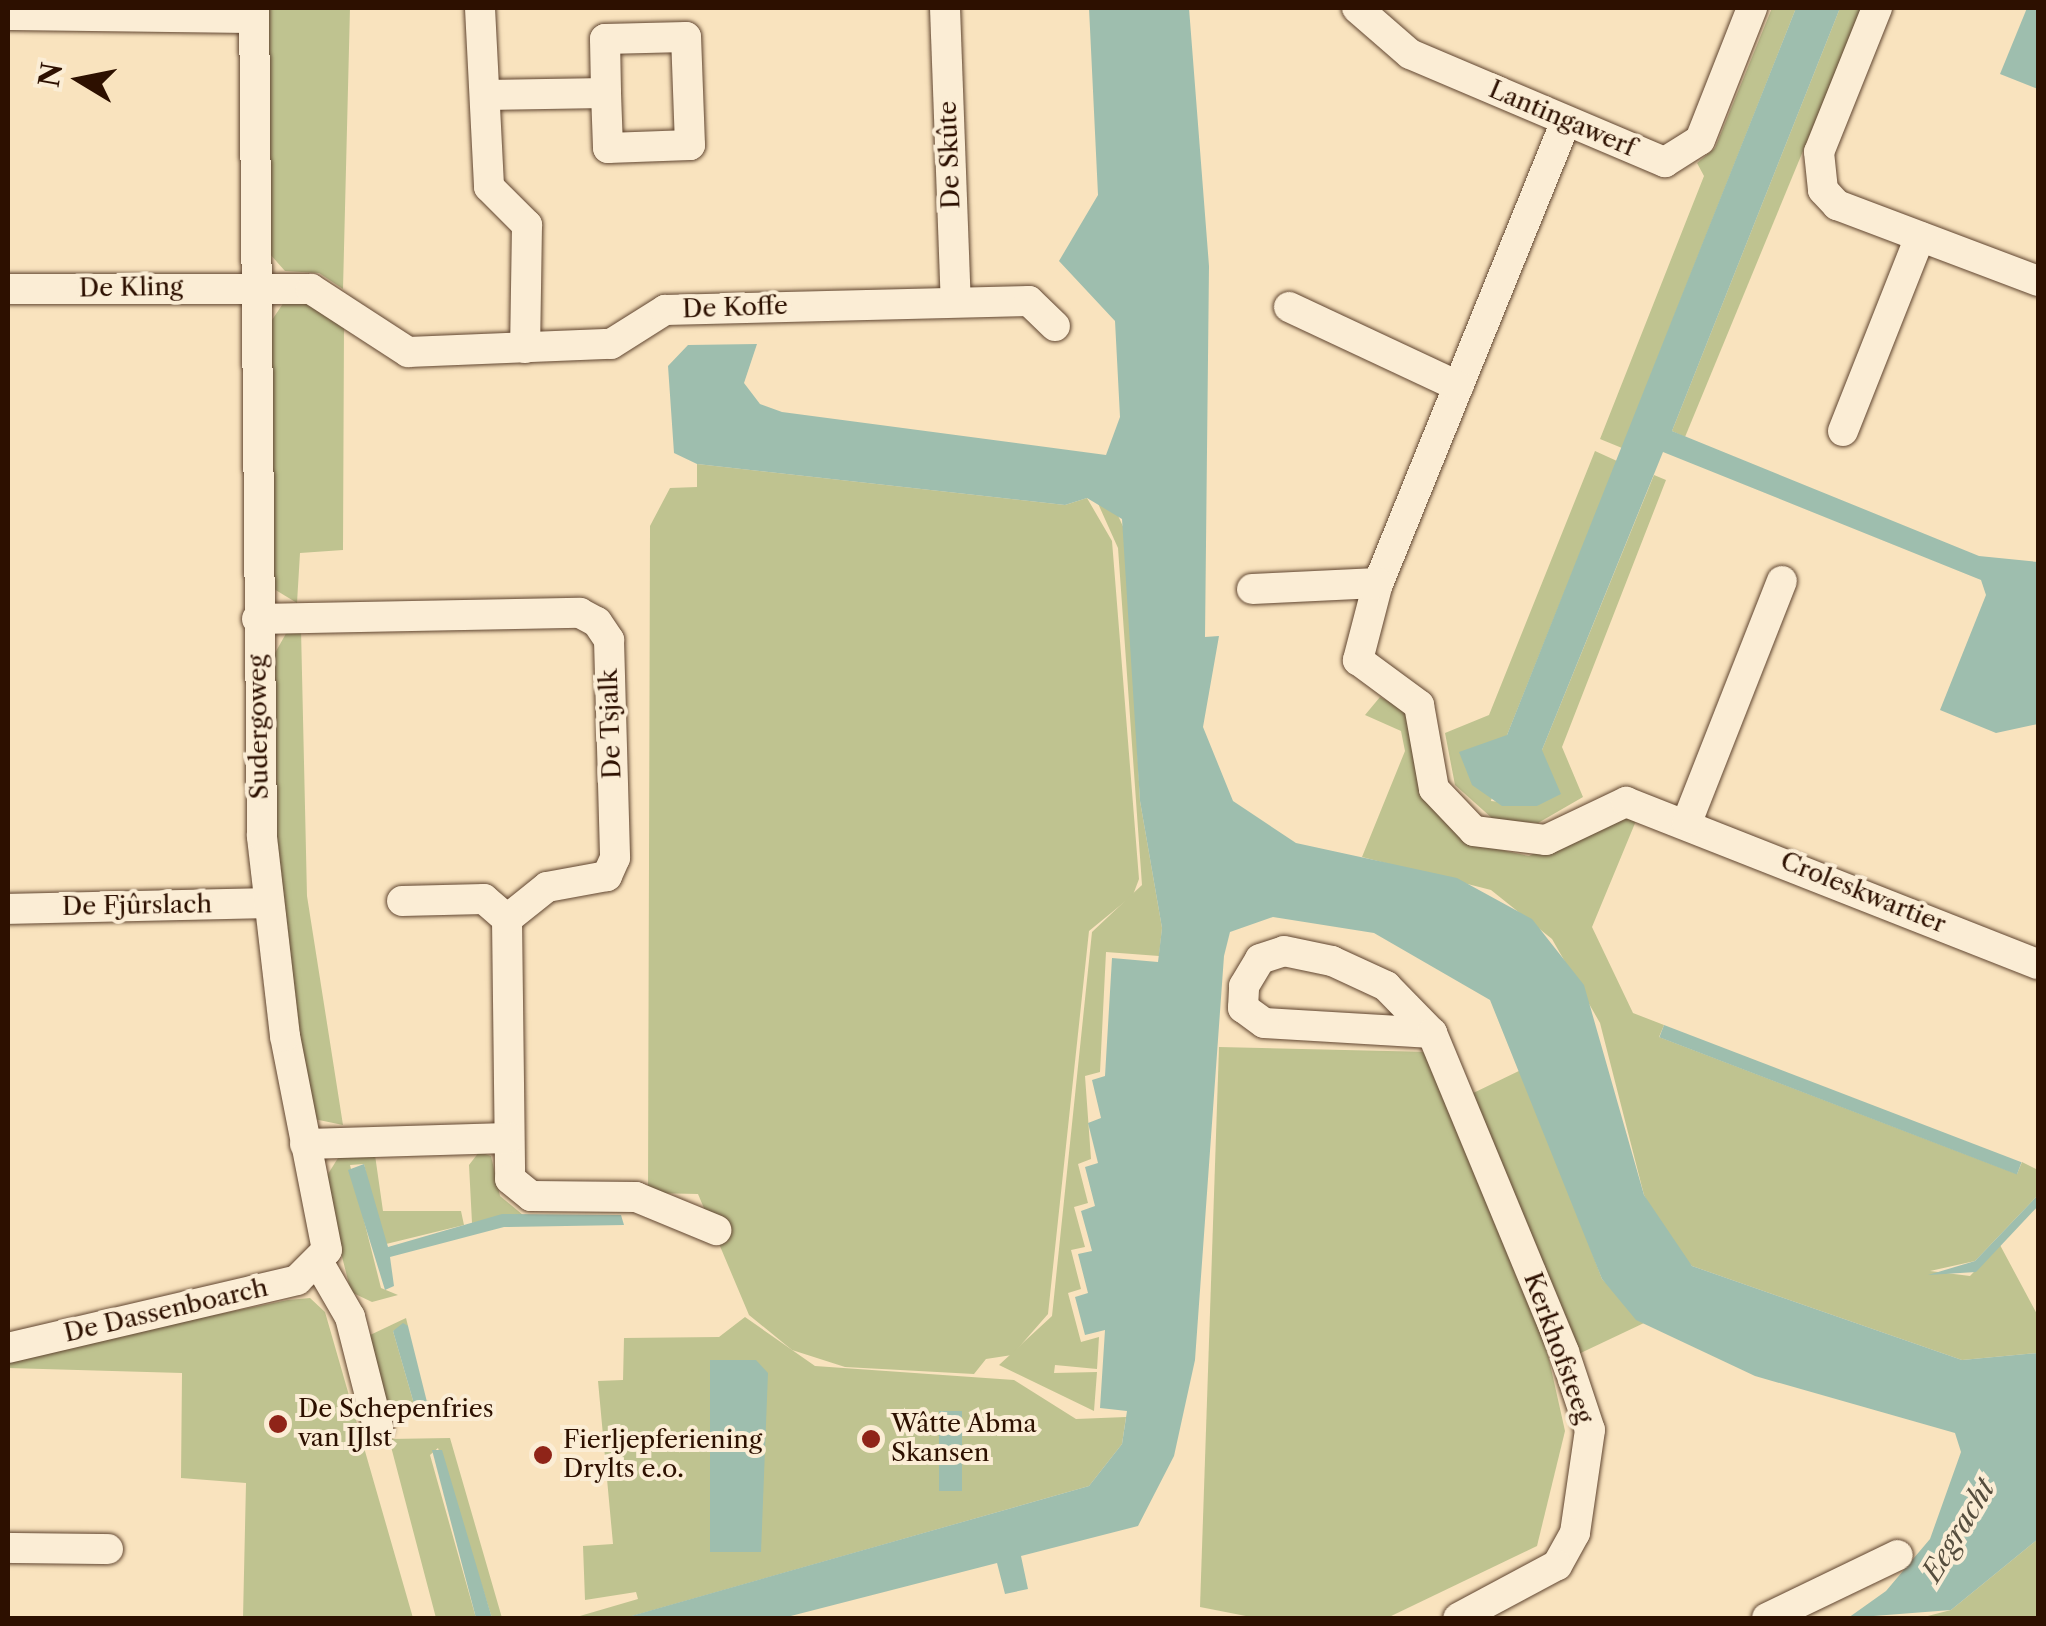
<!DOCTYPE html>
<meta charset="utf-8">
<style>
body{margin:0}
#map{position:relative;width:2046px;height:1626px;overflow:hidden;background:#f9e3be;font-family:"Libre Caslon Text",serif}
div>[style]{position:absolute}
.green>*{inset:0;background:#bfc390}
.water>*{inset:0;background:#9ebeae;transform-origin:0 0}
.roads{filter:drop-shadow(0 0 2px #604530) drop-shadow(0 0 2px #604530)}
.minor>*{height:30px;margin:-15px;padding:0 15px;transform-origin:15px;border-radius:15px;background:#fbedd5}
.dots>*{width:28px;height:28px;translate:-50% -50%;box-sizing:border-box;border:5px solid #fbedd5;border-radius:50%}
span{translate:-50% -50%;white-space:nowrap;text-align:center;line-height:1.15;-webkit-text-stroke:8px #fbedd5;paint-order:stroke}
.street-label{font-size:25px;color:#2d1000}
.poi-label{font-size:25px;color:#2d1000}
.left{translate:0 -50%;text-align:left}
.water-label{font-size:28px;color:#554d3d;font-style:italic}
.frame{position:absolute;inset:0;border:10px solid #2d1000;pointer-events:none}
.north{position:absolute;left:30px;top:30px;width:100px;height:100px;-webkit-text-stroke:8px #fbedd5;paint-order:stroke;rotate:280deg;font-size:28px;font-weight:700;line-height:40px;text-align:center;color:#2d1000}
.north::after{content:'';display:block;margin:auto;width:35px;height:45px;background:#2d1000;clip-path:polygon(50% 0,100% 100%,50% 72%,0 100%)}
</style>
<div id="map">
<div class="green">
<i style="clip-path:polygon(267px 8px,350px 8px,343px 289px,319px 273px,285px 271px,269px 253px)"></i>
<i style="clip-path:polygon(1772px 8px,1796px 8px,1622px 448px,1600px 439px,1704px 176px,1697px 163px,1715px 148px)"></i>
<i style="clip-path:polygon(1840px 8px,1862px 8px,1685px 437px,1672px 431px)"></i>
<i style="clip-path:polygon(307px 301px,344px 328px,343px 550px,300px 553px,297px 603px,274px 589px,270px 323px,284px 302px)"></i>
<i style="clip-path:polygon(1595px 451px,1617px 461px,1507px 735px,1491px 801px,1537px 806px,1542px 750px,1654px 475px,1666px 480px,1562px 747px,1583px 797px,1538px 823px,1493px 819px,1455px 785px,1445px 733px,1489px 715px)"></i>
<i style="clip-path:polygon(697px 464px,1065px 505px,1087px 498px,1112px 541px,1139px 879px,1133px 895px,1089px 931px,1048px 1314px,1012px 1355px,986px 1359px,974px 1374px,845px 1367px,792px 1350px,749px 1315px,698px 1194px,648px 1193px,650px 526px,670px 488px,697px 487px)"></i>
<i style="clip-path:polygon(1096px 499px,1115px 509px,1126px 533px,1140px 801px,1162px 928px,1159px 956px,1106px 952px,1100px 1072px,1085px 1076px,1091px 1159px,1078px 1164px,1088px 1203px,1074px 1207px,1085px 1247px,1071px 1250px,1081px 1289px,1068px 1293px,1081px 1342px,1099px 1337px,1097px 1369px,1055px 1365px,1054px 1373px,1097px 1372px,1094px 1411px,999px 1365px,1052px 1316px,1092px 932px,1142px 885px,1118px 548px)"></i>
<i style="clip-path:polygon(301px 629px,307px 896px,343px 1125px,314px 1119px,305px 1085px,277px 845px,275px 653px,288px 630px)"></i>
<i style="clip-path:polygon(1380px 697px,1409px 712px,1422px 794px,1468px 843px,1529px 856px,1604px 817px,1638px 816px,1592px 927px,1633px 1013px,1664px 1025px,1659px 1037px,2017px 1174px,2022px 1162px,2038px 1170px,2038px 1195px,1975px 1261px,1930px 1271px,1970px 1276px,2000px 1245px,2038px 1316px,2038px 1353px,1962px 1360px,1692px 1266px,1670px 1244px,1644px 1195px,1600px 1023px,1552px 939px,1491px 890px,1362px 857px,1405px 751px,1401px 731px,1365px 715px)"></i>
<i style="clip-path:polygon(1219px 1047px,1430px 1052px,1544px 1337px,1565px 1431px,1537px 1546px,1387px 1618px,1256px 1618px,1200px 1607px)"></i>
<i style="clip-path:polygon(1523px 1069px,1602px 1279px,1644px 1323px,1568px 1359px,1465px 1097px)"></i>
<i style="clip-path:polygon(479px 1152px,491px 1156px,500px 1196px,523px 1215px,472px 1223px,469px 1165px)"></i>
<i style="clip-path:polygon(375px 1155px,383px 1211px,461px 1211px,464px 1225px,382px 1245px,364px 1164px,350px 1165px,381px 1288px,398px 1295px,372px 1302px,351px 1292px,323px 1182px,338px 1158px)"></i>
<i style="clip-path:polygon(288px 1300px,310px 1298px,325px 1312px,413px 1618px,243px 1618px,246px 1483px,181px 1478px,182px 1373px,8px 1368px,8px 1360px,64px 1346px)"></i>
<i style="clip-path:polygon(745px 1317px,815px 1366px,1014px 1380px,1076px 1419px,1126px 1417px,1122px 1444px,1089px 1486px,625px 1618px,573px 1618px,638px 1599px,636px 1592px,585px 1600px,583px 1546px,613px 1544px,598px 1381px,623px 1380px,624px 1338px,719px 1337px)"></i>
<i style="clip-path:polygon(406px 1318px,408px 1326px,393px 1331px,414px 1404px,430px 1400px,432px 1415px,389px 1413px,368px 1336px)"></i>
<i style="clip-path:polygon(450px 1438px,502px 1618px,492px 1618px,438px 1448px,430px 1455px,476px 1618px,436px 1618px,389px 1439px)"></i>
<i style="clip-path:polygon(2038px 1539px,2038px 1618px,1920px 1618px,1951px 1610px)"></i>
</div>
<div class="water">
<i style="clip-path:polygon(1089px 8px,1189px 8px,1209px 266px,1205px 637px,1219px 636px,1203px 727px,1233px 801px,1296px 843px,1457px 878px,1532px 919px,1584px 985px,1644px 1195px,1692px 1266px,1962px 1360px,2038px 1353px,2038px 1539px,1951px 1610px,1848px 1618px,1886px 1591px,1930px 1539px,1961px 1452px,1955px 1433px,1755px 1376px,1636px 1320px,1602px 1279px,1490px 1000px,1374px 933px,1273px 917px,1230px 932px,1224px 956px,1195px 1360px,1174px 1456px,1138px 1526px,1021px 1556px,1028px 1589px,1005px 1594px,997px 1563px,783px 1618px,624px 1618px,1089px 1486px,1122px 1444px,1127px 1411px,1100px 1408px,1105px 1330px,1085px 1335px,1075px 1297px,1088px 1293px,1078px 1254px,1092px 1251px,1081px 1211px,1095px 1206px,1085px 1167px,1098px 1163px,1088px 1123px,1101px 1118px,1092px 1080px,1105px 1076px,1112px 958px,1158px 962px,1162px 928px,1140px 801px,1122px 519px,1087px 498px,1065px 505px,697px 464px,674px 453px,668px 366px,688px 345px,757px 344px,744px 383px,760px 404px,782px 412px,1106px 455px,1120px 417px,1115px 321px,1059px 261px,1098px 195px)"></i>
<i style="clip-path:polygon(1796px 8px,1840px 8px,1672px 431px,1979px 556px,2038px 562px,2038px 724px,1996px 733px,1940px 710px,1986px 595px,1981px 580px,1663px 452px,1542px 750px,1561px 794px,1537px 806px,1502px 806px,1472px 785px,1459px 752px,1507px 735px)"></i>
<i style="clip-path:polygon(2027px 8px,2038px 8px,2038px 89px,2000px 74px)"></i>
<i style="left:1664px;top:1025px;width:383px;height:13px;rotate:21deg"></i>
<i style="clip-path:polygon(364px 1164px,388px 1247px,502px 1214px,621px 1215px,624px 1225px,504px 1227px,390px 1257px,394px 1286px,385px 1290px,348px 1170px)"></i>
<i style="clip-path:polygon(2038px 1195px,2038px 1206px,1976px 1272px,1928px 1275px,1975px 1261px)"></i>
<i style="clip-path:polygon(403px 1323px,408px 1326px,428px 1406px,414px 1404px,393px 1331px)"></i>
<i style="clip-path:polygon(710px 1360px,756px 1360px,768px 1373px,761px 1552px,710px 1552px)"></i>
<i style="left:939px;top:1411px;width:23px;height:80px"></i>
<i style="clip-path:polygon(432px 1450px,442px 1450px,492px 1618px,476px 1618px)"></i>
</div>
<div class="roads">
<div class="minor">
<i style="left:480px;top:8px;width:179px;rotate:87.1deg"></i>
<i style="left:489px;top:187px;width:54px;rotate:45deg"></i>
<i style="left:527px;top:225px;width:123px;rotate:90.9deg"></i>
<i style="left:945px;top:8px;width:294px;rotate:87.9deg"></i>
<i style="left:1357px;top:8px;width:70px;rotate:41deg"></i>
<i style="left:1410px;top:54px;width:277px;rotate:23deg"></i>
<i style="left:1665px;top:162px;width:41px;rotate:-32.2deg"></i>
<i style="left:1700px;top:140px;width:142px;rotate:-68.5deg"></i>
<i style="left:1877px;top:8px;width:155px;rotate:111.9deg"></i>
<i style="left:1819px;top:152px;width:38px;rotate:84deg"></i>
<i style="left:1823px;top:190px;width:21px;rotate:47deg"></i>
<i style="left:1837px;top:205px;width:215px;rotate:20.7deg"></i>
<i style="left:8px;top:15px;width:246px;rotate:0.7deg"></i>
<i style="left:485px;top:95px;width:121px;rotate:-0.9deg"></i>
<i style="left:606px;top:93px;width:55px;rotate:87.9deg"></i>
<i style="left:608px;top:148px;width:82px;rotate:-2.1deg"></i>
<i style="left:690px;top:145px;width:108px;rotate:-92.1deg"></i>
<i style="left:686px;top:37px;width:81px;rotate:178.6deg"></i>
<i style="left:605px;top:39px;width:54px;rotate:88.9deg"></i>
<i style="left:1566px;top:121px;width:499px;rotate:112.1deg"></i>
<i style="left:1378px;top:583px;width:80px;rotate:104.6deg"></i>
<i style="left:1358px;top:660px;width:76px;rotate:36.4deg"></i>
<i style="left:1419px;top:705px;width:85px;rotate:79.9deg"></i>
<i style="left:1434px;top:789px;width:58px;rotate:46.4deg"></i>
<i style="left:1474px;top:831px;width:73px;rotate:7.1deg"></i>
<i style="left:1546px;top:840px;width:89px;rotate:-25.4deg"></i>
<i style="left:1626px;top:802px;width:443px;rotate:21.5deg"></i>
<i style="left:8px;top:289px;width:303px"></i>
<i style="left:311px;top:289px;width:116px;rotate:33deg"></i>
<i style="left:408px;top:352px;width:203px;rotate:-2.3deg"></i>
<i style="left:611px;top:344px;width:64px;rotate:-32.2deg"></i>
<i style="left:665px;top:310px;width:364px;rotate:-1.4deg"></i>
<i style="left:1029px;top:301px;width:36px;rotate:44deg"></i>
<i style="left:1289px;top:307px;width:187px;rotate:25.1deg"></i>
<i style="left:1843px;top:431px;width:209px;rotate:-68.4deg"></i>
<i style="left:1252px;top:589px;width:126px;rotate:-2.7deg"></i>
<i style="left:257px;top:619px;width:323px;rotate:-1.1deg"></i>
<i style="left:580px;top:613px;width:19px;rotate:28deg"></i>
<i style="left:597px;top:622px;width:22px;rotate:56deg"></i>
<i style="left:609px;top:640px;width:218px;rotate:88.4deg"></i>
<i style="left:615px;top:858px;width:20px;rotate:114deg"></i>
<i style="left:607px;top:876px;width:61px;rotate:169.6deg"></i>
<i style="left:547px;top:887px;width:51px;rotate:141.3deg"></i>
<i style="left:507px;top:919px;width:260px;rotate:89.3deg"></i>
<i style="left:510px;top:1179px;width:27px;rotate:39deg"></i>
<i style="left:531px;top:1196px;width:105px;rotate:0.5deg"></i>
<i style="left:636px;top:1197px;width:87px;rotate:22.4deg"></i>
<i style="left:1687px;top:822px;width:259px;rotate:-68.5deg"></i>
<i style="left:402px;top:901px;width:82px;rotate:-1.4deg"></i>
<i style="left:484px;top:899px;width:30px;rotate:41deg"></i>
<i style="left:8px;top:909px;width:259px;rotate:-1.3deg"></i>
<i style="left:1432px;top:1033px;width:168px;rotate:-176.6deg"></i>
<i style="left:1264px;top:1023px;width:26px;rotate:-144deg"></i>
<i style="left:1243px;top:1008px;width:22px;rotate:-87deg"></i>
<i style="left:1244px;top:986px;width:31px;rotate:-59deg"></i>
<i style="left:1260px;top:959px;width:25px;rotate:-18deg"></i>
<i style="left:1284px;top:951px;width:49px;rotate:11.8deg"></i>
<i style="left:1332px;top:961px;width:60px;rotate:24.8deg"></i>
<i style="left:1386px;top:986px;width:66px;rotate:45.6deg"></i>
<i style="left:1432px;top:1033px;width:345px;rotate:67.5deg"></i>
<i style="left:1564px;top:1352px;width:82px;rotate:71.6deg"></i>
<i style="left:1590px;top:1430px;width:104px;rotate:98.3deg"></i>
<i style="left:1575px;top:1533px;width:37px;rotate:119deg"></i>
<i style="left:1557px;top:1565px;width:112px;rotate:151.8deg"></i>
<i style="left:305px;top:1144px;width:204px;rotate:-1.7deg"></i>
<i style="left:320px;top:1265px;width:60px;rotate:60deg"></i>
<i style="left:350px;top:1317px;width:114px;rotate:75.7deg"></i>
<i style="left:8px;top:1348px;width:297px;rotate:-13.2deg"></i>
<i style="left:297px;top:1280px;width:42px;rotate:-45deg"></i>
<i style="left:327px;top:1250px;width:218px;rotate:-101.1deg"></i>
<i style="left:285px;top:1036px;width:201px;rotate:-96.6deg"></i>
<i style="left:262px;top:836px;width:828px;rotate:-90.55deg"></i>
<i style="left:8px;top:1548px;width:100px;rotate:0.6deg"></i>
<i style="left:1767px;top:1618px;width:145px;rotate:-25.7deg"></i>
</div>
</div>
<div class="dots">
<i style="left:278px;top:1424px;background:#8f2418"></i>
<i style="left:871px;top:1439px;background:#8f2418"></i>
<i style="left:543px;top:1455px;background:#8f2418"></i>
</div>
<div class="street-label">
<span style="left:1562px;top:119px;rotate:23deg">Lantingawerf</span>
<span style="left:950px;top:155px;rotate:-92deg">De Skûte</span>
<span style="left:131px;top:288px;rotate:-1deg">De Kling</span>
<span style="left:735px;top:308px;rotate:-2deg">De Koffe</span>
<span style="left:611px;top:724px;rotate:-92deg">De Tsjalk</span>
<span style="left:259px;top:727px;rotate:-91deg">Sudergoweg</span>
<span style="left:1863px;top:893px;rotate:22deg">Croleskwartier</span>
<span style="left:137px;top:906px;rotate:-1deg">De Fjûrslach</span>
<span style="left:166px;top:1311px;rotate:-13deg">De Dassenboarch</span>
<span style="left:1558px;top:1348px;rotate:70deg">Kerkhofsteeg</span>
</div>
<div class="poi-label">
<span class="left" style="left:298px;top:1424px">De Schepenfries<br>van IJlst</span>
<span class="left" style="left:891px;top:1439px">Wâtte Abma<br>Skansen</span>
<span class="left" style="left:563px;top:1455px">Fierljepferiening<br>Drylts e.o.</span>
</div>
<div class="water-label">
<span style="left:1958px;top:1530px;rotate:-59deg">Eegracht</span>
</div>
<div class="frame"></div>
<div class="north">N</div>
</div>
